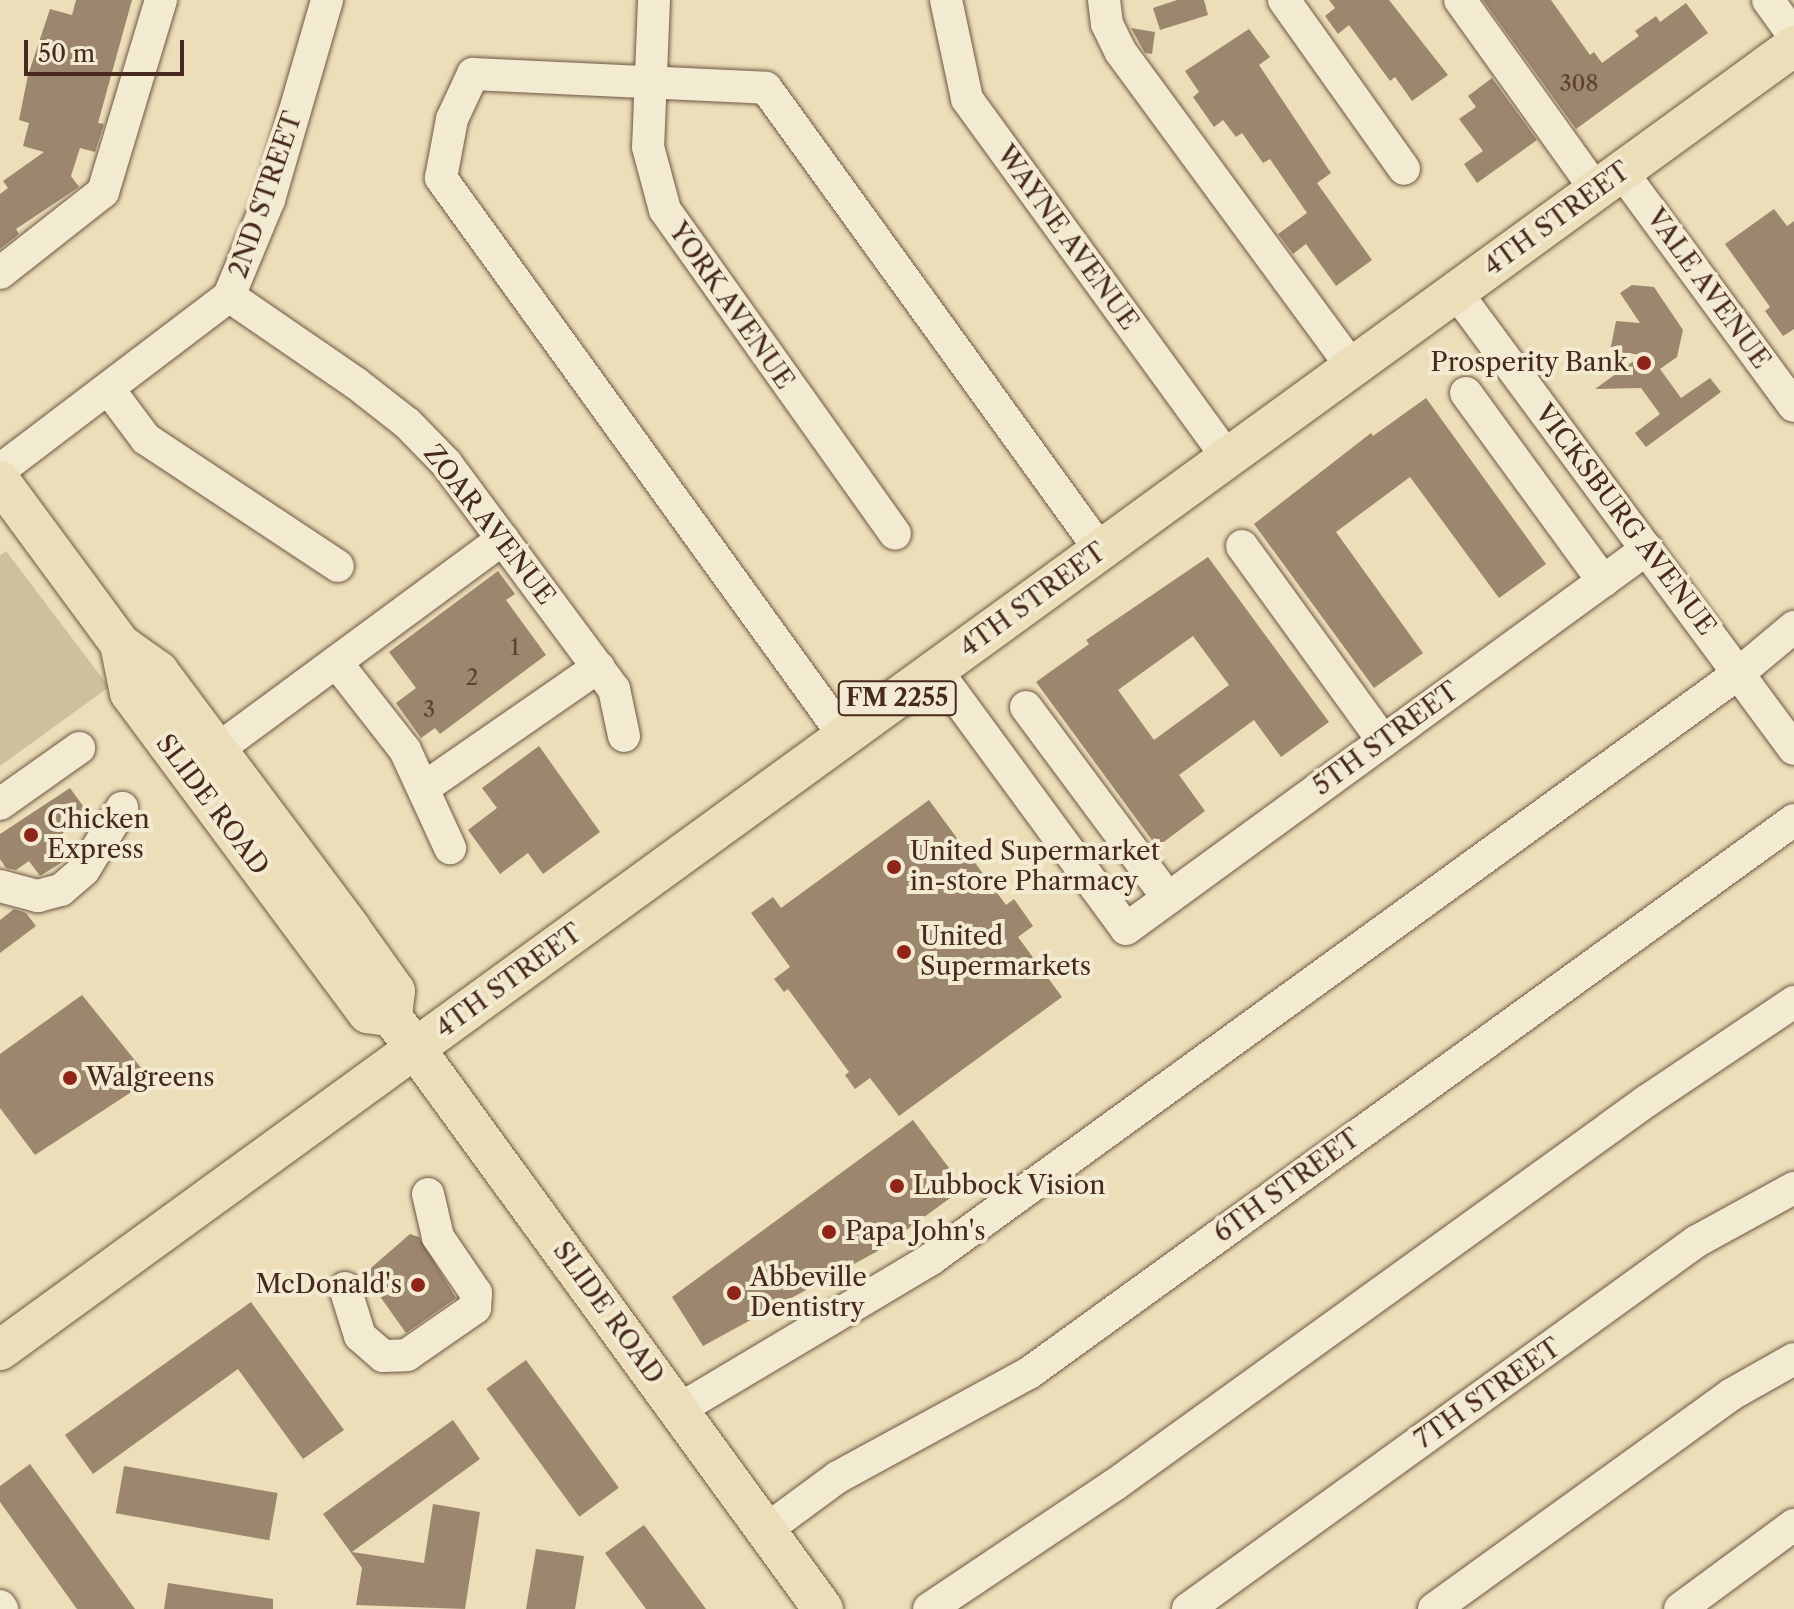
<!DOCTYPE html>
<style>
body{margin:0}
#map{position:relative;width:1794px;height:1609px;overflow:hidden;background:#ebdeb8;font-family:"Libre Caslon Text",serif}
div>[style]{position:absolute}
.green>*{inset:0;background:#cfbf9e}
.building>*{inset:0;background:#9c876e;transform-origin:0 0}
.roads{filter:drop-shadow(0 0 2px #705644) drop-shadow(0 0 2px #705644)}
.minor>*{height:32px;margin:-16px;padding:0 16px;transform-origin:16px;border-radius:16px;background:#f2ead1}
.major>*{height:40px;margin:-20px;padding:0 20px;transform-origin:20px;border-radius:20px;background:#ebdeb8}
.dots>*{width:22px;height:22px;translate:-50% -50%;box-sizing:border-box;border:4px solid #f2ead1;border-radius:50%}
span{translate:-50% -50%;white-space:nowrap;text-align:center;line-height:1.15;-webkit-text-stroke:8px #f2ead1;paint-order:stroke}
.number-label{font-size:22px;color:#5c4031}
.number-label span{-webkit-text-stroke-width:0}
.shield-label span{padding:2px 6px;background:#f2ead1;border:2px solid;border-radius:6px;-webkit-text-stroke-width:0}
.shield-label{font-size:24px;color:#47291d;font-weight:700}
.street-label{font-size:26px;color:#47291d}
.poi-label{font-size:26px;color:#47291d}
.right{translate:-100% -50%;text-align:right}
.left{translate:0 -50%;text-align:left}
.scale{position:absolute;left:24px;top:40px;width:160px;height:36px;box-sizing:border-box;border:4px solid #47291d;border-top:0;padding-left:10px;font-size:24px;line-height:28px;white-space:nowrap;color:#47291d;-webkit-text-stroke:6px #f2ead1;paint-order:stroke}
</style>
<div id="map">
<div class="green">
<i style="clip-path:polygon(6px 551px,109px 687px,0 766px,0 556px)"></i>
</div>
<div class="building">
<i style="clip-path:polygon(76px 0,132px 0,98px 123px,104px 124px,95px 152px,80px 148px,71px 176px,79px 187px,16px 229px,19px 234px,0 249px,0 194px,8px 188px,3px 181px,44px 152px,23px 146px,29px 123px,19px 120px,28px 75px,50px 9px,72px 15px)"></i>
<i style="clip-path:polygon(1177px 0,1204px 0,1208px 15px,1160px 30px,1153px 8px)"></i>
<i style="clip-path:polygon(1329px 0,1389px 0,1448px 75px,1412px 101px,1395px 77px,1390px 81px,1349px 25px,1338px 34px,1325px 16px,1335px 8px)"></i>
<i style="clip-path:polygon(1483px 0,1551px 0,1590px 55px,1594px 52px,1602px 63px,1639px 36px,1635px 31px,1656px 16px,1660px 22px,1686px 3px,1708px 33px,1576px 129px)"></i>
<i style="clip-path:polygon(1131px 28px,1155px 32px,1152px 54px,1145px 53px)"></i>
<i style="clip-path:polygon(1249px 29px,1270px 57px,1259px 65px,1331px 173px,1317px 183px,1372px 260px,1336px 286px,1306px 244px,1293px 254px,1278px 234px,1307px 213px,1270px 159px,1263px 163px,1242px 133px,1236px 137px,1223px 120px,1214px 127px,1193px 97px,1199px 92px,1185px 71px)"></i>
<i style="clip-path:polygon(1492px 78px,1537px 140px,1477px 183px,1464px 164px,1483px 151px,1459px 119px,1476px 107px,1468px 96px)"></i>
<i style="clip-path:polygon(1774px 209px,1787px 226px,1794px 221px,1794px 329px,1783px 336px,1765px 311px,1770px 307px,1725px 244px)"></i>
<i style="clip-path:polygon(1632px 285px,1654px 287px,1683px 330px,1677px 357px,1660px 369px,1681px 398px,1710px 378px,1721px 392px,1646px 447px,1635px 433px,1660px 414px,1641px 388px,1595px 389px,1642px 355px,1610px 351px,1616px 321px,1640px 323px,1620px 293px)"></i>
<i style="clip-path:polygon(1426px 398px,1546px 564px,1499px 598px,1410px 477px,1336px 532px,1423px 653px,1374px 688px,1254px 524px,1371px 433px,1373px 436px)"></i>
<i style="clip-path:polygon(evenodd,1208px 557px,1329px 722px,1281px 757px,1254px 720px,1179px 775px,1205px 811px,1157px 847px,1036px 682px,1089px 644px,1086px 640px,1208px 557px,1193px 636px,1229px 685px,1154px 740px,1118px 690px,1193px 636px)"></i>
<i style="clip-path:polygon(498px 571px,515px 594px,506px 600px,546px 655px,440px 734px,435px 728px,421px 738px,396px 703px,416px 688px,389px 652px)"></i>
<i style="clip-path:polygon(539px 746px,600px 832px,543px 874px,528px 853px,500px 874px,468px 830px,497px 808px,482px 788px)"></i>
<i style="clip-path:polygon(70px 788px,86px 810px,60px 836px,72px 853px,69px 858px,40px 876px,29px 861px,16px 870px,6px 868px,0 859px,0 834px)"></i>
<i style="clip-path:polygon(929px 800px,1006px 905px,1014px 899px,1033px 926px,1018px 937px,1062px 997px,899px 1116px,870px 1078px,855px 1089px,845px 1075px,849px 1072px,788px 989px,784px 992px,774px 979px,790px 967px,751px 913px,773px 897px,781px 908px)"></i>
<i style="clip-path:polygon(14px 909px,26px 913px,36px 926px,0 953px,0 920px)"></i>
<i style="clip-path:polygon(82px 995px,142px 1069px,139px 1087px,35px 1155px,0 1108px,0 1054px)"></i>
<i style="clip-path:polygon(913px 1120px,964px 1188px,876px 1252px,703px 1346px,672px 1297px)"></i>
<i style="clip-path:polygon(410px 1234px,419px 1237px,456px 1298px,406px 1333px,364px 1274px)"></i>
<i style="clip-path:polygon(251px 1302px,344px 1430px,303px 1459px,238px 1369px,93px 1474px,65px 1435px)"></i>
<i style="left:526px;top:1360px;width:158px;height:49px;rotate:54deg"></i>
<i style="clip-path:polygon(453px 1420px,480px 1459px,352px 1552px,424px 1563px,433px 1504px,480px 1512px,465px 1609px,356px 1605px,362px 1568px,323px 1514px)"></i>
<i style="clip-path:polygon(30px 1464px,135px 1609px,77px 1609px,0 1502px,0 1486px)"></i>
<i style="left:124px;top:1466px;width:156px;height:48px;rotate:10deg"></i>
<i style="clip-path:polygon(644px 1525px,706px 1609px,646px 1609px,605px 1553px)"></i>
<i style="clip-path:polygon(536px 1549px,584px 1556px,575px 1609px,526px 1609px)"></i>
<i style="clip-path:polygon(168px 1583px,273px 1599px,273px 1609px,164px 1609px)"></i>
</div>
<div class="roads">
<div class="minor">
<i style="left:654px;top:0;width:147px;rotate:92.3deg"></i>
<i style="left:648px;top:147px;width:65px;rotate:74.9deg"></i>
<i style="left:665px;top:210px;width:397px;rotate:54.6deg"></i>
<i style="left:946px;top:0;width:101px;rotate:78deg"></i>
<i style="left:967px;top:99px;width:442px;rotate:54deg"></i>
<i style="left:1104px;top:0;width:24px;rotate:83deg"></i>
<i style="left:1107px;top:24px;width:30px;rotate:64deg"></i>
<i style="left:1120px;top:51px;width:392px;rotate:53.7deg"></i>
<i style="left:1284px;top:0;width:207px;rotate:54.6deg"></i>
<i style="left:1460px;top:0;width:234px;rotate:54.4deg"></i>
<i style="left:1768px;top:0;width:44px;rotate:54.2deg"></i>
<i style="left:1622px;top:172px;width:290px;rotate:53.7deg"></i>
<i style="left:0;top:273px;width:131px;rotate:-38.2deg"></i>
<i style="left:103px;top:192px;width:201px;rotate:-73.2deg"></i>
<i style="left:1456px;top:292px;width:568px;rotate:53.51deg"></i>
<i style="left:229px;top:296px;width:155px;rotate:34.5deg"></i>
<i style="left:357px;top:384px;width:63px;rotate:38deg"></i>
<i style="left:407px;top:423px;width:56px;rotate:45.7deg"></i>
<i style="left:446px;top:463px;width:282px;rotate:53.4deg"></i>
<i style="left:614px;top:689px;width:48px;rotate:78deg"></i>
<i style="left:110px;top:391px;width:60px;rotate:53.1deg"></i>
<i style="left:146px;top:439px;width:230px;rotate:33.5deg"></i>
<i style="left:1466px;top:393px;width:233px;rotate:53.9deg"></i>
<i style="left:0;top:470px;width:288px;rotate:-37.2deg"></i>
<i style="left:229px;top:296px;width:104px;rotate:-67.4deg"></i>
<i style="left:269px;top:200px;width:208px;rotate:-73.8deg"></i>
<i style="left:1242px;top:546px;width:241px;rotate:54.1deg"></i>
<i style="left:336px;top:662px;width:112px;rotate:51.9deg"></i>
<i style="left:405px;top:750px;width:108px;rotate:65.3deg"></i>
<i style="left:936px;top:670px;width:321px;rotate:53.7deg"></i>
<i style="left:1126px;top:929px;width:645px;rotate:-36.11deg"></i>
<i style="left:1026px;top:707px;width:238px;rotate:53.4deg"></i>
<i style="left:845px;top:737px;width:690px;rotate:-125.86deg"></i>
<i style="left:441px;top:178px;width:60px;rotate:-79.4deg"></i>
<i style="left:452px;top:119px;width:50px;rotate:-65deg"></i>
<i style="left:473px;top:74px;width:293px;rotate:2.7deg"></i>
<i style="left:766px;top:88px;width:571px;rotate:54.11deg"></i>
<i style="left:218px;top:749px;width:354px;rotate:-36.4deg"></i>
<i style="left:425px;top:787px;width:211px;rotate:-34.7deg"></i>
<i style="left:0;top:804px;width:97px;rotate:-35.3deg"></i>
<i style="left:0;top:886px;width:39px;rotate:15deg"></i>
<i style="left:38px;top:896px;width:24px;rotate:-15deg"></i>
<i style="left:61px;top:890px;width:30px;rotate:-41deg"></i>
<i style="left:84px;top:870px;width:73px;rotate:-58.5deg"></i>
<i style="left:345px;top:1288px;width:50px;rotate:72.6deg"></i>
<i style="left:360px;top:1336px;width:30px;rotate:41deg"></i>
<i style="left:383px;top:1356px;width:24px;rotate:-2deg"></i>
<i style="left:407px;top:1355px;width:83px;rotate:-34.7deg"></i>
<i style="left:475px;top:1308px;width:15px;rotate:-86deg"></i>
<i style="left:476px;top:1293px;width:68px;rotate:-124.2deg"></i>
<i style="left:438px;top:1237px;width:44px;rotate:-103.1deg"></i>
<i style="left:678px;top:1410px;width:295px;rotate:-30.8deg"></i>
<i style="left:931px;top:1259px;width:998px;rotate:-35.95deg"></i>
<i style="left:1739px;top:673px;width:72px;rotate:-39.9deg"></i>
<i style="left:766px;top:1530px;width:89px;rotate:-36.4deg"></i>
<i style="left:838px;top:1477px;width:217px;rotate:-28.6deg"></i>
<i style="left:1029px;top:1373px;width:944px;rotate:-35.86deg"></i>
<i style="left:0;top:1606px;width:4px;rotate:56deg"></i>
<i style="left:929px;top:1609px;width:221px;rotate:-33.8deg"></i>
<i style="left:1113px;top:1486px;width:660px;rotate:-35.81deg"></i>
<i style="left:1648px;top:1100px;width:176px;rotate:-33.9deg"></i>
<i style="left:1188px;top:1609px;width:628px;rotate:-35.87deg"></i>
<i style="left:1697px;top:1241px;width:111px;rotate:-28.7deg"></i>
<i style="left:1434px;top:1609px;width:367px;rotate:-35.8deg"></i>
<i style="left:1732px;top:1394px;width:71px;rotate:-29.4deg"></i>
<i style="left:1680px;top:1609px;width:142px;rotate:-36.4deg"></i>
</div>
<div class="major">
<i style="left:0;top:481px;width:202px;rotate:53.6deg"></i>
<i style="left:120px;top:644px;width:47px;rotate:35.4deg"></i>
<i style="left:158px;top:671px;width:321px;rotate:53.2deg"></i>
<i style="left:350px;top:928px;width:77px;rotate:54.5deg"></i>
<i style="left:395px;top:991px;width:26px;rotate:97deg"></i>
<i style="left:392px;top:1017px;width:732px;rotate:53.94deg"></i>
<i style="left:120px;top:644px;width:50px;rotate:78.5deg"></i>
<i style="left:130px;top:693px;width:399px;rotate:53.4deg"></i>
<i style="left:368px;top:1013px;width:24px;rotate:9deg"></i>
<i style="left:0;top:1350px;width:2218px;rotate:-36.01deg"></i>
</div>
</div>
<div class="dots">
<i style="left:1644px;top:363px;background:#8f2418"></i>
<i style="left:31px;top:835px;background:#8f2418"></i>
<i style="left:894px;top:867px;background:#8f2418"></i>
<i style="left:904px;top:952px;background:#8f2418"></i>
<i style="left:70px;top:1078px;background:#8f2418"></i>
<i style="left:897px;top:1186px;background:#8f2418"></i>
<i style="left:829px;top:1232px;background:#8f2418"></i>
<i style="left:418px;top:1285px;background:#8f2418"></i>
<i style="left:734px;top:1293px;background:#8f2418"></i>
</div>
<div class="number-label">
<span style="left:1579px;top:84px">308</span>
<span style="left:515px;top:648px">1</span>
<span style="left:472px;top:678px">2</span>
<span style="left:429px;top:710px">3</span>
</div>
<div class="shield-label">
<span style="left:897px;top:698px">FM 2255</span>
</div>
<div class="street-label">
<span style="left:266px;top:195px;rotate:-71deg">2ND STREET</span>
<span style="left:1557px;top:219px;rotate:-36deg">4TH STREET</span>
<span style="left:1067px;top:238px;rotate:54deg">WAYNE AVENUE</span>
<span style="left:1708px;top:289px;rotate:54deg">VALE AVENUE</span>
<span style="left:731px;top:306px;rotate:55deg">YORK AVENUE</span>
<span style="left:1625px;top:520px;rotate:53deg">VICKSBURG AVENUE</span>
<span style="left:489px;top:525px;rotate:52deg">ZOAR AVENUE</span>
<span style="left:1033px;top:600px;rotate:-36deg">4TH STREET</span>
<span style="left:1386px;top:739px;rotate:-36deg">5TH STREET</span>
<span style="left:212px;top:805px;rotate:53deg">SLIDE ROAD</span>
<span style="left:509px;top:981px;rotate:-36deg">4TH STREET</span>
<span style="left:1287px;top:1186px;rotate:-36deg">6TH STREET</span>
<span style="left:608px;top:1313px;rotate:54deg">SLIDE ROAD</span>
<span style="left:1488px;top:1394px;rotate:-35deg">7TH STREET</span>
</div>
<div class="poi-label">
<span class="right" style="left:1628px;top:363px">Prosperity Bank</span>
<span class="left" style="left:47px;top:835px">Chicken<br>Express</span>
<span class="left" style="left:910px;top:867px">United Supermarket<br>in-store Pharmacy</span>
<span class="left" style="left:920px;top:952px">United<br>Supermarkets</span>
<span class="left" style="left:86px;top:1078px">Walgreens</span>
<span class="left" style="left:913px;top:1186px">Lubbock Vision</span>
<span class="left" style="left:845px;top:1232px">Papa John's</span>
<span class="left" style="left:750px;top:1293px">Abbeville<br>Dentistry</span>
<span class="right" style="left:402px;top:1285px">McDonald's</span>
</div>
<div class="scale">50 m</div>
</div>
